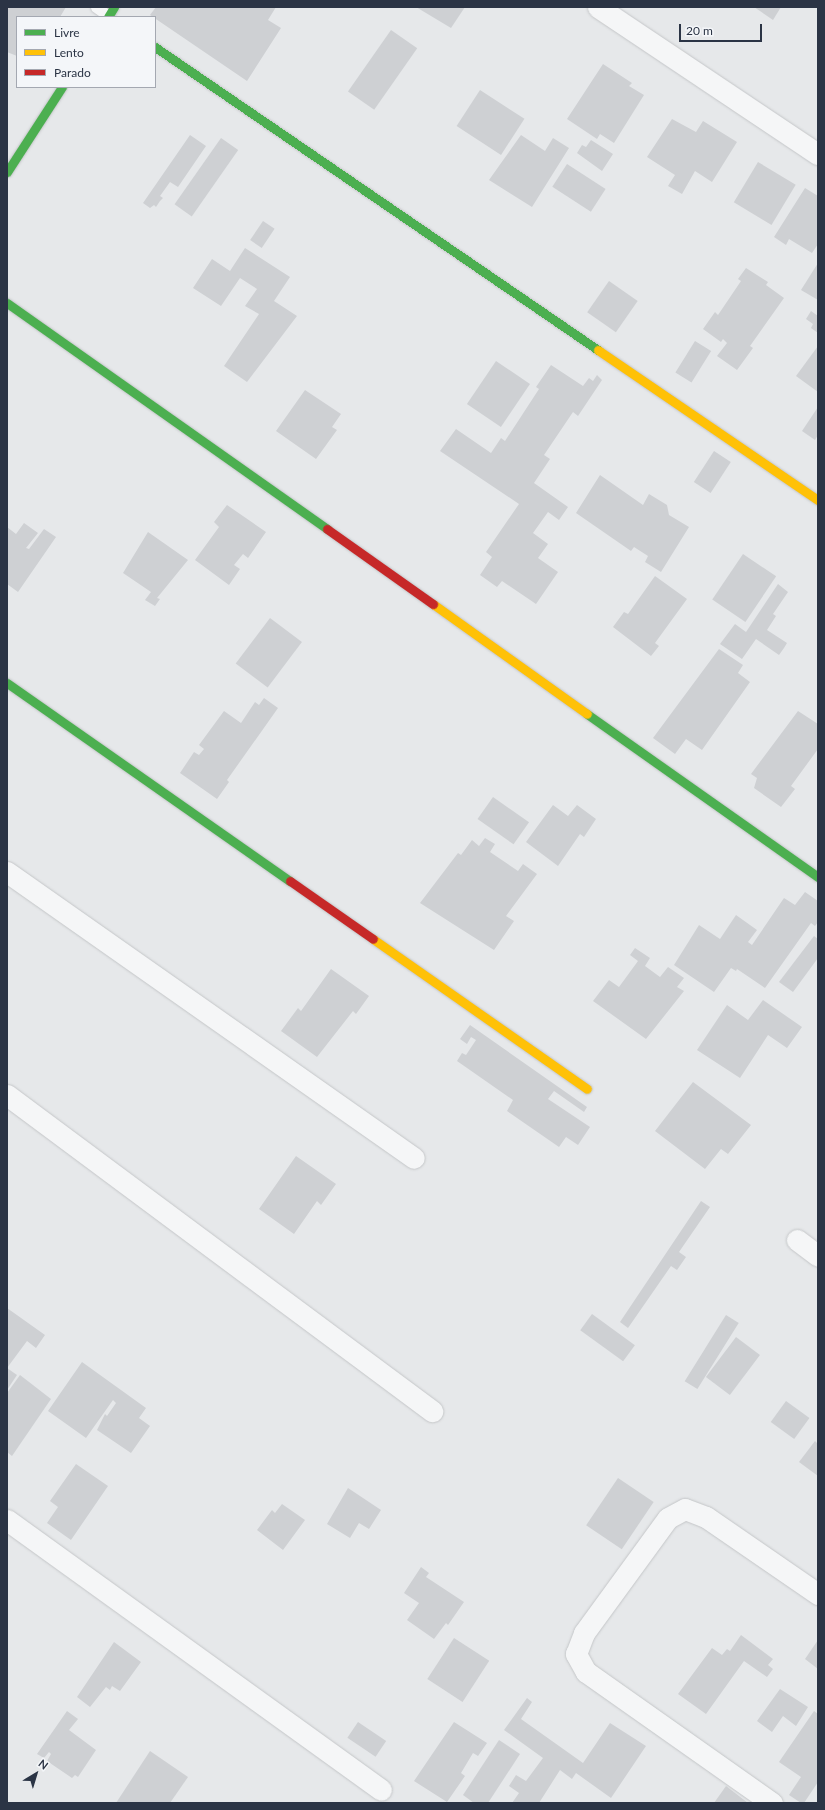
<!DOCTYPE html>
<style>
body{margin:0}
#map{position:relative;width:825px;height:1810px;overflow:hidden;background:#e6e8ea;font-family:Lato,sans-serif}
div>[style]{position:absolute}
.building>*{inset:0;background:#ced0d3;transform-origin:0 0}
.roads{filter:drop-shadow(0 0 1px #c4c6c8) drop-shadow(0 0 1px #c4c6c8)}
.lane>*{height:11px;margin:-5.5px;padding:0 5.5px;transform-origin:5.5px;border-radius:5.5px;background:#f5f6f7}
.street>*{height:21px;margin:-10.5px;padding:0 10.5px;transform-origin:10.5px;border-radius:10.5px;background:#f5f6f7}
.fast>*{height:9px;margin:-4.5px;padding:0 4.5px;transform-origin:4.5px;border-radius:4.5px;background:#4caf50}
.slow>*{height:9px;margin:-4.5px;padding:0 4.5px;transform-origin:4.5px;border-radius:4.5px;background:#ffc107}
.jam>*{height:9px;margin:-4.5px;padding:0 4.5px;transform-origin:4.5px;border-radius:4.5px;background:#c62828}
span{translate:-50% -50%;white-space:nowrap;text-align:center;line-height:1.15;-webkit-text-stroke:3.5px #f4f6f9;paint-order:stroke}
.frame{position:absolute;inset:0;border:8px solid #2b3445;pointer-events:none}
.legend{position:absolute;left:16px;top:16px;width:140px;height:72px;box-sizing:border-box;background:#f4f6f9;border:1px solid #a4a8b1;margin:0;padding:5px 7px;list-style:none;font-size:12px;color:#2b3445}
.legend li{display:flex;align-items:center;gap:8px;height:20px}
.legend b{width:20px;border:1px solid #a4a8b1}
.north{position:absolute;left:16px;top:1754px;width:40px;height:40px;-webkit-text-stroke:3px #f4f6f9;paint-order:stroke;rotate:38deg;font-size:11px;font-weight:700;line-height:16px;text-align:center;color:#2b3445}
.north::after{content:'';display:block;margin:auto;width:14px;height:18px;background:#2b3445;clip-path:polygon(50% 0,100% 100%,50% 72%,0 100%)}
.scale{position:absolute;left:679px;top:24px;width:83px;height:18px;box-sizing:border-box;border:2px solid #2b3445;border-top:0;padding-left:5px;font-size:12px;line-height:14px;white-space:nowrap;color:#2b3445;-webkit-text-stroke:3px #f4f6f9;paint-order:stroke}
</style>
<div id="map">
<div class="building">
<i style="clip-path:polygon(7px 7px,66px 7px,60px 17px,17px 17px,17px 56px,7px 52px)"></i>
<i style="clip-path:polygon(156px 7px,276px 7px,268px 20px,281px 28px,247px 81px,150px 15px)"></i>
<i style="clip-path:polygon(416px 7px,465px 7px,451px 28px)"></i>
<i style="clip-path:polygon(754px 7px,781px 7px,773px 20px)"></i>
<i style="left:391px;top:30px;width:32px;height:75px;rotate:35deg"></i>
<i style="clip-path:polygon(603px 64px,632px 83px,629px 86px,644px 95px,614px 143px,600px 134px,597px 139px,567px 119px)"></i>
<i style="left:480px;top:90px;width:53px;height:43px;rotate:33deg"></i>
<i style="clip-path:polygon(672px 119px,696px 132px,703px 121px,737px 142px,712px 182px,695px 171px,682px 194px,668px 186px,675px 175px,647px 157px)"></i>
<i style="clip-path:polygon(190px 135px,206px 146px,178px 187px,170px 182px,160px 196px,163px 198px,160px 201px,156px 207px,154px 205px,150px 208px,143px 203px)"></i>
<i style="clip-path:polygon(521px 135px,545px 151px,553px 138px,569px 148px,532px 207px,489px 180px)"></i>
<i style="left:221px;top:138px;width:21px;height:81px;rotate:35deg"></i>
<i style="clip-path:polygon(591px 140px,613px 154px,602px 171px,577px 153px,582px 145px,586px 147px)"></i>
<i style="left:758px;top:162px;width:44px;height:47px;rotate:31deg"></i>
<i style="left:567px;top:164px;width:46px;height:27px;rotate:33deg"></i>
<i style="clip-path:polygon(805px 188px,818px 196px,818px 244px,812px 253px,789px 239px,786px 245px,774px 237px)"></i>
<i style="left:263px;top:221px;width:14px;height:23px;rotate:34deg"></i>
<i style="clip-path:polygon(245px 248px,290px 277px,274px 301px,297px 316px,247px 382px,224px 366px,259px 314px,245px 306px,257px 289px,240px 278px,221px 306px,193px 288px,212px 259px,230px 271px)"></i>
<i style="clip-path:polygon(818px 263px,818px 300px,801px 290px)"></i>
<i style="clip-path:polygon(746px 268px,768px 282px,766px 285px,784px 298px,750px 346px,753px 348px,737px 370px,717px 356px,727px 343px,723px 339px,721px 342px,703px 329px,715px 312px,718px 315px,741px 281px,738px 279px)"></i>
<i style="left:609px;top:281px;width:35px;height:38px;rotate:35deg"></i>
<i style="clip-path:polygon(811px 311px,818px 316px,818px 333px,811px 328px,813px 324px,806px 319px)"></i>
<i style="left:695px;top:341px;width:19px;height:37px;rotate:32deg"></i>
<i style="clip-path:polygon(818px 346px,818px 392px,796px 376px)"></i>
<i style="left:496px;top:361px;width:41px;height:52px;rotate:34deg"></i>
<i style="clip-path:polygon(551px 365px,583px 386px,589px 378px,593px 381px,597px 375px,602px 380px,578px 416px,573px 412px,544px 455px,550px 459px,534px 483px,568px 507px,559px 520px,548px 512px,533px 533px,548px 544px,538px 558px,558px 572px,536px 604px,502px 581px,497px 587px,480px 575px,492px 557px,486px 552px,519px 504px,440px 451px,456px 429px,491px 453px,501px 438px,505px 441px,539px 389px,536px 387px)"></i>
<i style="clip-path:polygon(305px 390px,341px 414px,332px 427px,337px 430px,316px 459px,276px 431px)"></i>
<i style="clip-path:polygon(818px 407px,818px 435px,815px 440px,802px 431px)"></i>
<i style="left:714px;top:451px;width:20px;height:37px;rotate:33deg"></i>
<i style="clip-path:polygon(600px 475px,643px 505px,649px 494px,667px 505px,669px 515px,689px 527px,661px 572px,645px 562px,648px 556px,634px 547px,631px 551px,576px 513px)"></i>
<i style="clip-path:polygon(227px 505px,266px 532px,248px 558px,243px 554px,234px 565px,240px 569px,229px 585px,195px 560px,219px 527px,214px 522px)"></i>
<i style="clip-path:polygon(24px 523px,38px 533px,26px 548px,29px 549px,44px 529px,56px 537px,18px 592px,7px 584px,7px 527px,16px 534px)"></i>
<i style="clip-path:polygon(148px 532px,188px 560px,157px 598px,160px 599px,155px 606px,145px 600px,151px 592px,123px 573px)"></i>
<i style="left:743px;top:554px;width:40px;height:55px;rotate:34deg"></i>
<i style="clip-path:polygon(655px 576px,687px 599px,655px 643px,659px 646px,651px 656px,613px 627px,624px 612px,628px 614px)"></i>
<i style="clip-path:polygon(778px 584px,788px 592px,773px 614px,776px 616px,767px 630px,787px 643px,784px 648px,779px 655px,756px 639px,742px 659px,720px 644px,735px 624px,746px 632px)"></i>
<i style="left:270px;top:618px;width:40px;height:57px;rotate:37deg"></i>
<i style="clip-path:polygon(719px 649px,743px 665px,738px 673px,750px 682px,702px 750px,686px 739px,675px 754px,653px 738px)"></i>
<i style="clip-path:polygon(264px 698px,278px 708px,227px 780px,229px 782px,217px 799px,180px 773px,194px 752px,199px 755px,204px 749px,199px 745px,224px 711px,241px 723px,255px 702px,259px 705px)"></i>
<i style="clip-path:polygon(798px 711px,818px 724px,818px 749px,791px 786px,795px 789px,781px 807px,754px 788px,757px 778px,751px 774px)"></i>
<i style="left:493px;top:797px;width:44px;height:27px;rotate:35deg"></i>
<i style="clip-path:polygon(553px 805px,568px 816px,577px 805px,596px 819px,584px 837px,580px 834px,558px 866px,526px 842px)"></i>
<i style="clip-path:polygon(485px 838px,495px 844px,490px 852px,518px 871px,523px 864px,537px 874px,506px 916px,514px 921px,494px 950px,420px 903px,458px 853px,461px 855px,472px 840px,479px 846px)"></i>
<i style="clip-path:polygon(805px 892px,818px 901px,818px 922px,815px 926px,811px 923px,765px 988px,737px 969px,736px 971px,731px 968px,714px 992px,674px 965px,699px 925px,720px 939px,736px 915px,757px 930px,748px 942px,752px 945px,784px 898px,795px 905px)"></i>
<i style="clip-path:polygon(814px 936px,818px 939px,818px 958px,793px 992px,779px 982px)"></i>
<i style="clip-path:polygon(635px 948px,650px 958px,645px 966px,660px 977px,668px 967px,684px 978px,677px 987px,684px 991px,646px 1039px,593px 1001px,609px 980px,619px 987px,638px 961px,630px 955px)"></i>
<i style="clip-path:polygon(331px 969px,369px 996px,356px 1014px,353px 1011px,317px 1057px,281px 1031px,298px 1008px,301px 1011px)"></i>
<i style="clip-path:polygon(763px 1000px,802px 1027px,787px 1048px,768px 1035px,740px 1078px,697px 1050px,727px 1005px,748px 1020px)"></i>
<i style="clip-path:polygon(470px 1025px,587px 1107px,584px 1112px,554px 1091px,548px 1099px,590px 1127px,578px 1145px,566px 1137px,559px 1147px,507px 1111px,513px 1100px,457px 1061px,462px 1053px,466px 1055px,476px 1040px,471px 1037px,467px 1044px,460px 1039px)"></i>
<i style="clip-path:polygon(693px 1082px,751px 1125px,728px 1154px,721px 1149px,705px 1169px,655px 1131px)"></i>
<i style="clip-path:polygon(296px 1156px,336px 1184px,321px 1205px,317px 1201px,294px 1234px,259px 1209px)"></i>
<i style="clip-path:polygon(701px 1201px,710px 1207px,679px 1252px,686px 1257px,677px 1270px,671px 1266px,628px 1328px,620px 1322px)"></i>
<i style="clip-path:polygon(7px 1308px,45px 1335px,36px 1348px,27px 1341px,7px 1368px)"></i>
<i style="left:592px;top:1314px;width:53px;height:20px;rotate:36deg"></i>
<i style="left:726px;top:1315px;width:15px;height:78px;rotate:32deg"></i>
<i style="left:736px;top:1337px;width:30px;height:50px;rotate:37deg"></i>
<i style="clip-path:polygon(82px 1362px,146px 1408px,139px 1418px,150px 1426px,131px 1453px,97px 1430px,105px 1414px,107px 1416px,116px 1403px,113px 1400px,86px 1438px,48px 1411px)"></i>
<i style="clip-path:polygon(7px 1368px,17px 1375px,7px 1390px)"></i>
<i style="clip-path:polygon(20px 1375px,51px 1399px,12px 1456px,7px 1452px,7px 1393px)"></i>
<i style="left:786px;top:1401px;width:29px;height:26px;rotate:36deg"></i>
<i style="clip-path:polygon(815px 1441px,818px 1444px,818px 1476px,799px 1462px)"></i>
<i style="clip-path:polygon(76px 1464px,108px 1486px,71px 1540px,47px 1523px,58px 1507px,50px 1501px)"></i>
<i style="left:618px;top:1478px;width:43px;height:57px;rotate:34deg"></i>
<i style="clip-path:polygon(348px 1488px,381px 1510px,369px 1529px,359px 1523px,350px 1538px,327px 1524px)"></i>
<i style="clip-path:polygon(282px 1504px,305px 1520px,283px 1550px,257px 1530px,272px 1510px,275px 1513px)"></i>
<i style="clip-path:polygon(421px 1567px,429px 1573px,426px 1577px,464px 1602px,448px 1625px,446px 1623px,434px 1639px,407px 1620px,419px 1603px,404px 1593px)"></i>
<i style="clip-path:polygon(741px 1635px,773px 1659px,768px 1665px,773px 1669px,767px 1677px,744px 1661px,706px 1714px,678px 1694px,712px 1648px,722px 1655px,727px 1649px,730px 1651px)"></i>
<i style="left:454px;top:1638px;width:42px;height:49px;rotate:33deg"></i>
<i style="clip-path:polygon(818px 1640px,818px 1669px,805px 1659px)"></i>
<i style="clip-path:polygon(114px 1642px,141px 1662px,120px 1691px,112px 1686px,110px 1690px,106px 1687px,90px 1707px,77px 1697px)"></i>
<i style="clip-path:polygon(780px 1689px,808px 1707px,796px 1726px,783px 1716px,772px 1732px,757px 1721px)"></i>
<i style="clip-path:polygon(527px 1698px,532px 1702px,521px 1719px,583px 1763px,610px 1723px,646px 1746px,611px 1798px,576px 1773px,572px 1779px,560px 1770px,539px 1803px,512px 1803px,519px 1793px,509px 1786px,516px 1775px,526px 1781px,543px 1758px,504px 1730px)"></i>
<i style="clip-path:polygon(67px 1711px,78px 1719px,69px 1730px,96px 1750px,78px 1777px,75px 1775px,72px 1778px,47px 1761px,51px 1754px,49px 1752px,44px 1758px,37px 1754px)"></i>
<i style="clip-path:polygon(814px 1711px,818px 1714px,818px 1782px,804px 1803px,801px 1803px,789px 1795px,801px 1777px,779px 1762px)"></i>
<i style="left:358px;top:1722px;width:34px;height:19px;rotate:34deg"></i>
<i style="clip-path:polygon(454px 1722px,487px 1743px,478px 1756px,473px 1753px,461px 1773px,465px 1776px,447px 1802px,414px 1781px)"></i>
<i style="clip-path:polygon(499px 1740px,520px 1754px,488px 1803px,474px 1803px,463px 1795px)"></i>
<i style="clip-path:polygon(150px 1751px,188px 1777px,170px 1803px,116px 1803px)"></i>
<i style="clip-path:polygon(726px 1786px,748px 1803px,714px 1803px)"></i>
</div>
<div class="roads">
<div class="lane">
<i style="left:96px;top:7px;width:16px;rotate:35deg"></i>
</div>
<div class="street">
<i style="left:598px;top:7px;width:265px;rotate:33.8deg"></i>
<i style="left:7px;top:872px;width:497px;rotate:35.1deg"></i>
<i style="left:7px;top:1095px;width:530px;rotate:36.63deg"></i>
<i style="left:797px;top:1240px;width:26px;rotate:37deg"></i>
<i style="left:7px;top:1520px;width:461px;rotate:35.8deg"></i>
<i style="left:772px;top:1803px;width:228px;rotate:-144.8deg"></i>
<i style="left:586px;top:1672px;width:21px;rotate:-119deg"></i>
<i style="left:576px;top:1654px;width:22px;rotate:-69deg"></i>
<i style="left:584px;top:1633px;width:142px;rotate:-53.9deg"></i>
<i style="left:668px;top:1518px;width:19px;rotate:-28deg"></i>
<i style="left:685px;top:1509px;width:22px;rotate:21deg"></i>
<i style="left:706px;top:1517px;width:136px;rotate:34.5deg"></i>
</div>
<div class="fast">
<i style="left:108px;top:17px;width:12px;rotate:-59deg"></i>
<i style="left:155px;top:47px;width:537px;rotate:34.37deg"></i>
<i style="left:7px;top:172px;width:101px;rotate:-57.1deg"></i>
<i style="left:7px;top:303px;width:392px;rotate:35.2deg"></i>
<i style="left:7px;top:683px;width:345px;rotate:35deg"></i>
<i style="left:587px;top:714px;width:283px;rotate:35.2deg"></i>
</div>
<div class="slow">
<i style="left:598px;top:350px;width:266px;rotate:34.3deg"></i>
<i style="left:433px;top:604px;width:189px;rotate:35.5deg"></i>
<i style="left:373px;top:939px;width:261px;rotate:35deg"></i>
</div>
<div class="jam">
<i style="left:327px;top:529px;width:130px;rotate:35.3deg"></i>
<i style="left:290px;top:881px;width:101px;rotate:34.9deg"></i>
</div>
</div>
<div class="frame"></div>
<ul class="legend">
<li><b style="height:5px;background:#4caf50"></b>Livre</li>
<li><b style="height:5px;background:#ffc107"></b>Lento</li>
<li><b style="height:5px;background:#c62828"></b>Parado</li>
</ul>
<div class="north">N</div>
<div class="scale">20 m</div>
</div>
